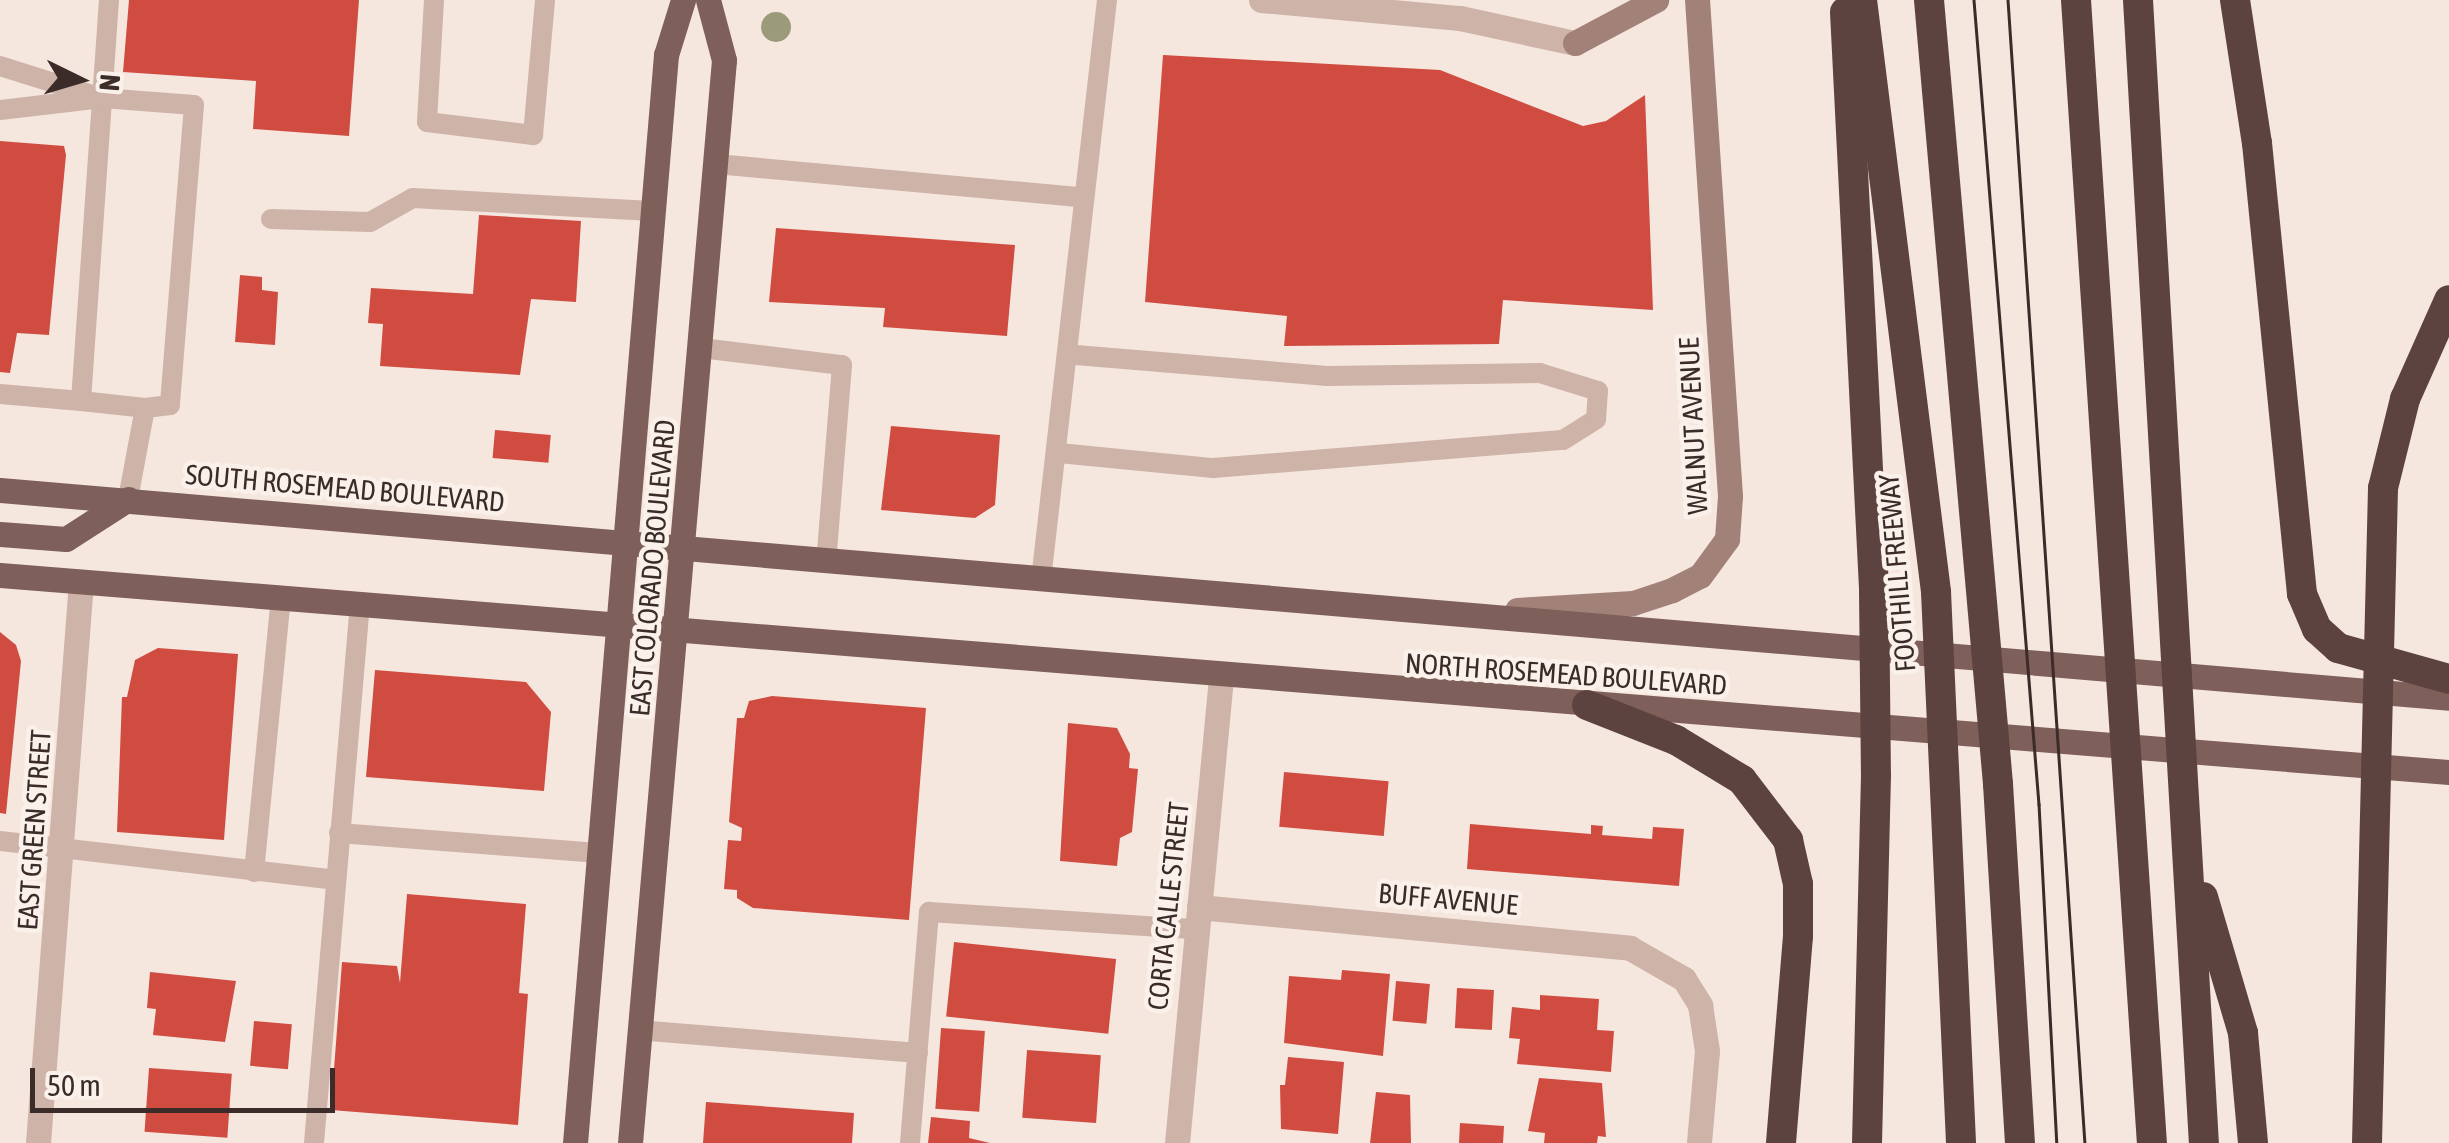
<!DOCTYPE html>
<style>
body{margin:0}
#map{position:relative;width:2449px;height:1143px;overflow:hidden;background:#f5e6de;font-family:"Asap Condensed",sans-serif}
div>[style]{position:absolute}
.building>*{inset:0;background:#d04c41;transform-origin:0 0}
.service>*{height:20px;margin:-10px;padding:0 10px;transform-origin:10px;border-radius:10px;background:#ceb3a8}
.minor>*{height:25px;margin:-12.5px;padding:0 12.5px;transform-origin:12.5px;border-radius:12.5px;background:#ceb3a8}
.secondary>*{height:25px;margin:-12.5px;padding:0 12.5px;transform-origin:12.5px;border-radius:12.5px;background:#a28179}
.primary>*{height:25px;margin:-12.5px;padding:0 12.5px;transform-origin:12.5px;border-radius:12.5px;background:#7e5f59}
.motorway>*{height:30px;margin:-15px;padding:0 15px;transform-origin:15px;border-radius:15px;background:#5c433f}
.tram>*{height:2.5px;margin:-1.25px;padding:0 1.25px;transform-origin:1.25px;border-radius:1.25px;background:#3b2c29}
.trees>*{width:30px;height:30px;margin:-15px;border-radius:50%;background:#9b9a7b}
span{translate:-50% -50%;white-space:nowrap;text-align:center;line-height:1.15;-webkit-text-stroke:9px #fbf1eb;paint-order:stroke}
.street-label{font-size:28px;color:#3b2c29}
.north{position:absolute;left:30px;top:30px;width:100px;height:100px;-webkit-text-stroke:8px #fbf1eb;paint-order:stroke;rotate:95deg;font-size:28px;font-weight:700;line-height:40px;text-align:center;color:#3b2c29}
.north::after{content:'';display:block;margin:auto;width:35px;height:45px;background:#3b2c29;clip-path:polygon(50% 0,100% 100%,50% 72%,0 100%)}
.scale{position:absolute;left:30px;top:1068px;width:305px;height:45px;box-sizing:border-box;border:5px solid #3b2c29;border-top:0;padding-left:12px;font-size:30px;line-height:35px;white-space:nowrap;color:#3b2c29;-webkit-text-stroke:8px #fbf1eb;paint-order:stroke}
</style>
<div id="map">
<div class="building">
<i style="clip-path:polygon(129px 0,359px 0,349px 136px,253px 129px,256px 81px,123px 72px)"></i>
<i style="clip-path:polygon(1163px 55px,1440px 70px,1583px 126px,1606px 121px,1645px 95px,1653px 310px,1503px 300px,1499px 344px,1284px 346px,1287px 316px,1145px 302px)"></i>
<i style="clip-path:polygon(0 141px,64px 146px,66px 155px,49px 335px,17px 333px,10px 373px,0 372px)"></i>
<i style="clip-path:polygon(479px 215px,581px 221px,576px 302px,531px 299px,520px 375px,380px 366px,383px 324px,368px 323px,371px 288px,473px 294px)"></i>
<i style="clip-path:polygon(776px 228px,1015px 245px,1007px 336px,883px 327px,885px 308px,769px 302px)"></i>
<i style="clip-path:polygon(240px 275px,262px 277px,262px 290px,278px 292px,275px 345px,235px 342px)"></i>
<i style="clip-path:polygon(891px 426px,1000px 435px,995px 505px,975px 518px,881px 510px)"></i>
<i style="left:495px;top:430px;width:56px;height:28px;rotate:5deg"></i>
<i style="clip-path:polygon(0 632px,16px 645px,21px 661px,6px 814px,0 813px)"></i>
<i style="clip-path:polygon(158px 648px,238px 654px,224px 840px,117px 832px,122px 697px,127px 697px,135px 660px)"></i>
<i style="clip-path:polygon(375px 670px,526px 682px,551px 712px,544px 791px,366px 777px)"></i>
<i style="clip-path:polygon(772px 696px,926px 708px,909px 920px,753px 908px,737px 898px,737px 890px,724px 889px,728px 840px,741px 841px,742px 828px,729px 822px,737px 718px,744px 718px,749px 701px)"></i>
<i style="clip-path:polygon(1068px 723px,1117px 728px,1130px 754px,1129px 768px,1138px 769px,1132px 832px,1120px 838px,1117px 866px,1060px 861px)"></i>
<i style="left:1284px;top:772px;width:105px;height:55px;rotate:5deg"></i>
<i style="clip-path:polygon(1470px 824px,1591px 834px,1591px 825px,1603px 826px,1602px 835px,1652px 839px,1653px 827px,1684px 829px,1679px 886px,1467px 869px)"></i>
<i style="clip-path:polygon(407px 894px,526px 904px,519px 993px,528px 994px,518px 1125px,331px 1110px,342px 962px,397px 966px,400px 983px)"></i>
<i style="left:954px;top:942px;width:163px;height:75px;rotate:6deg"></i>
<i style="clip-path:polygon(1342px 970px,1390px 974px,1383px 1056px,1284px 1043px,1289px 976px,1341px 980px)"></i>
<i style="clip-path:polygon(150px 972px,236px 981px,225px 1042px,153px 1035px,156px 1009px,147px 1008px)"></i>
<i style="left:1396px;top:981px;width:34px;height:40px;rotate:5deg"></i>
<i style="left:1457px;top:988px;width:37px;height:40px;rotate:3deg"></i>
<i style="clip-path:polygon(1540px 995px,1599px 999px,1597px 1030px,1614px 1031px,1611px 1072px,1517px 1064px,1520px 1039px,1509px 1038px,1512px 1007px,1540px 1010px)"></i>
<i style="left:254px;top:1021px;width:38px;height:45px;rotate:5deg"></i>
<i style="left:941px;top:1028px;width:44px;height:81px;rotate:4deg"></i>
<i style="left:1027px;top:1050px;width:74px;height:68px;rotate:4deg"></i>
<i style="clip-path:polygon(1288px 1057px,1344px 1062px,1338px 1134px,1281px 1129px,1280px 1085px,1285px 1085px)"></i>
<i style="left:149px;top:1068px;width:83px;height:64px;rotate:4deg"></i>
<i style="clip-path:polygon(1539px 1078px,1602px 1083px,1606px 1137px,1598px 1136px,1597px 1143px,1544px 1143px,1545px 1133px,1528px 1131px)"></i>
<i style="clip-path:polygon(1376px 1092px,1410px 1095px,1411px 1143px,1370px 1143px)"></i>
<i style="clip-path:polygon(706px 1102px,854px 1113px,852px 1143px,703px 1143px)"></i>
<i style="clip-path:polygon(931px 1117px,970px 1121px,969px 1138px,990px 1143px,928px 1143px)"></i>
<i style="clip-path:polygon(1460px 1123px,1504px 1126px,1503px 1143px,1459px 1143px)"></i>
</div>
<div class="service">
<i style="left:109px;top:0;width:402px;rotate:94deg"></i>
<i style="left:81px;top:401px;width:64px;rotate:6.2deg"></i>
<i style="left:145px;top:408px;width:93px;rotate:100.6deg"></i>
<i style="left:434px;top:0;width:122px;rotate:93.3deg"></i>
<i style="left:427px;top:122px;width:107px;rotate:7deg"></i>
<i style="left:533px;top:135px;width:136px;rotate:-84.9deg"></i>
<i style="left:0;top:66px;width:100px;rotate:17.5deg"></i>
<i style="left:0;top:110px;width:103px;rotate:-6.7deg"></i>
<i style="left:102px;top:98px;width:92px;rotate:4.4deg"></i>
<i style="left:194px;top:105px;width:301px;rotate:94.6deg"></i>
<i style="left:170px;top:405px;width:25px;rotate:173deg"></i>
<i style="left:716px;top:164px;width:366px;rotate:5.2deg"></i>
<i style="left:271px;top:219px;width:99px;rotate:1.7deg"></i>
<i style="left:370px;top:222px;width:49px;rotate:-29.2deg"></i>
<i style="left:413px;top:198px;width:239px;rotate:3.1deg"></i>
<i style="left:701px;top:348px;width:142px;rotate:6.9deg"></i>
<i style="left:842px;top:365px;width:198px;rotate:94.6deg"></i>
<i style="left:0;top:394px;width:81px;rotate:4.9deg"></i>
<i style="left:1059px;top:453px;width:155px;rotate:5.6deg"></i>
<i style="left:1213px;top:468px;width:351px;rotate:-4.6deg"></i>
<i style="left:1563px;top:440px;width:39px;rotate:-32deg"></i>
<i style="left:1596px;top:419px;width:28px;rotate:-86deg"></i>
<i style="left:1598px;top:391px;width:61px;rotate:-162.8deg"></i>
<i style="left:1540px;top:373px;width:213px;rotate:179.2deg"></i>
<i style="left:1327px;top:376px;width:261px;rotate:-175.2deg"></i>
<i style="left:1041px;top:580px;width:584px;rotate:-83.51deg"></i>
<i style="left:339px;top:833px;width:260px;rotate:4.4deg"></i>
<i style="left:0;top:841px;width:337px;rotate:6.6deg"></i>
<i style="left:254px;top:872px;width:276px;rotate:-84.4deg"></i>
<i style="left:638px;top:1030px;width:281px;rotate:4.7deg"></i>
<i style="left:314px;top:1143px;width:542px;rotate:-85.13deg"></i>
<i style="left:910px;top:1143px;width:232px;rotate:-85.3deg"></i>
<i style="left:929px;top:912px;width:267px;rotate:3.7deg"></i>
</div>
<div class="minor">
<i style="left:1261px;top:0;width:200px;rotate:5.2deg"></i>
<i style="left:1460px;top:18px;width:118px;rotate:12.3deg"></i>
<i style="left:1199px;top:907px;width:433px;rotate:5.4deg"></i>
<i style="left:1630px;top:948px;width:62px;rotate:29.9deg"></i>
<i style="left:1684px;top:979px;width:31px;rotate:58deg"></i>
<i style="left:1700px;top:1005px;width:47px;rotate:81.3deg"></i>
<i style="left:1707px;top:1051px;width:92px;rotate:95deg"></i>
<i style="left:38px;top:1143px;width:563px;rotate:-85.62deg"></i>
<i style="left:1177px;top:1143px;width:470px;rotate:-84.6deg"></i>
</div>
<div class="secondary">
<i style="left:1575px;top:43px;width:92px;rotate:-28deg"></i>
<i style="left:1517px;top:610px;width:116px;rotate:-3.5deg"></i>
<i style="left:1633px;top:603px;width:41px;rotate:-18.4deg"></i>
<i style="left:1672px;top:590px;width:31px;rotate:-27deg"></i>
<i style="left:1700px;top:576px;width:46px;rotate:-53.9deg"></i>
<i style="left:1727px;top:539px;width:43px;rotate:-86deg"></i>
<i style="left:1730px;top:496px;width:497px;rotate:-93.8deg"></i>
</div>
<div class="primary">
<i style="left:0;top:490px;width:2458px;rotate:4.85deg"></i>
<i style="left:0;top:534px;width:66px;rotate:4.3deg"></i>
<i style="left:66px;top:539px;width:74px;rotate:-32.8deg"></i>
<i style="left:0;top:575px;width:2457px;rotate:4.6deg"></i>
<i style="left:575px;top:1143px;width:1092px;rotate:-85.22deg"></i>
<i style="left:666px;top:55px;width:58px;rotate:-72.8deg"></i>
<i style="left:630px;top:1143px;width:1087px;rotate:-85.04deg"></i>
<i style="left:724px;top:60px;width:62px;rotate:-104.9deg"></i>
</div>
<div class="motorway">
<i style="left:1862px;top:0;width:597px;rotate:82.87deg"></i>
<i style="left:1936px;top:592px;width:552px;rotate:87.4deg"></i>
<i style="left:1929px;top:0;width:787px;rotate:84.97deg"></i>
<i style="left:1998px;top:784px;width:360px;rotate:86.5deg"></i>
<i style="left:2076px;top:0;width:1146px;rotate:86.2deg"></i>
<i style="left:2138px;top:0;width:1145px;rotate:86.7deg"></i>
<i style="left:2235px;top:0;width:145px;rotate:81.3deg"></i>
<i style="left:2257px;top:143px;width:453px;rotate:84.3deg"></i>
<i style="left:2302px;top:594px;width:38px;rotate:67deg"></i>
<i style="left:2317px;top:629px;width:28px;rotate:42deg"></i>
<i style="left:2338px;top:648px;width:115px;rotate:15.6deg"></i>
<i style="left:1845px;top:12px;width:578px;rotate:87.12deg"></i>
<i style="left:1874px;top:589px;width:186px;rotate:89.4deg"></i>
<i style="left:1876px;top:775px;width:368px;rotate:91.4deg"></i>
<i style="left:1587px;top:705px;width:96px;rotate:21.5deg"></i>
<i style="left:1676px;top:740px;width:77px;rotate:31.2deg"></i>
<i style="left:1742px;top:780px;width:76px;rotate:52.5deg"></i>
<i style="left:1788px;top:840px;width:45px;rotate:77.2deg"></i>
<i style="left:1798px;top:884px;width:52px;rotate:90deg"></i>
<i style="left:1798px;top:936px;width:208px;rotate:94.7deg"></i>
<i style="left:2203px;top:897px;width:142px;rotate:73.6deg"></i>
<i style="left:2243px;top:1033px;width:110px;rotate:84.8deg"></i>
<i style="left:2367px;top:1143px;width:655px;rotate:-88.6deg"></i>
<i style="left:2383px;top:488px;width:92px;rotate:-76.1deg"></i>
<i style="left:2405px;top:399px;width:108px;rotate:-66deg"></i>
</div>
<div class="tram">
<i style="left:1974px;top:0;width:807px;rotate:85.38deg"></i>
<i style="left:2039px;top:804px;width:339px;rotate:87deg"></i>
<i style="left:2008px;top:0;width:1146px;rotate:86.15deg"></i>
</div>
<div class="trees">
<i style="left:776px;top:27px"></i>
</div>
<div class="street-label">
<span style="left:1693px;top:426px;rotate:-93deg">WALNUT AVENUE</span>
<span style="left:345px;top:488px;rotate:5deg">SOUTH ROSEMEAD BOULEVARD</span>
<span style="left:652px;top:568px;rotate:-85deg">EAST COLORADO BOULEVARD</span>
<span style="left:1897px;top:573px;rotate:-95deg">FOOTHILL FREEWAY</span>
<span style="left:1566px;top:674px;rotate:4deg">NORTH ROSEMEAD BOULEVARD</span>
<span style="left:34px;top:830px;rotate:-86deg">EAST GREEN STREET</span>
<span style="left:1448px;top:899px;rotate:5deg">BUFF AVENUE</span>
<span style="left:1168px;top:906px;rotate:-84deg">CORTA CALLE STREET</span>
</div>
<div class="north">N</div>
<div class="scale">50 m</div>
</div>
